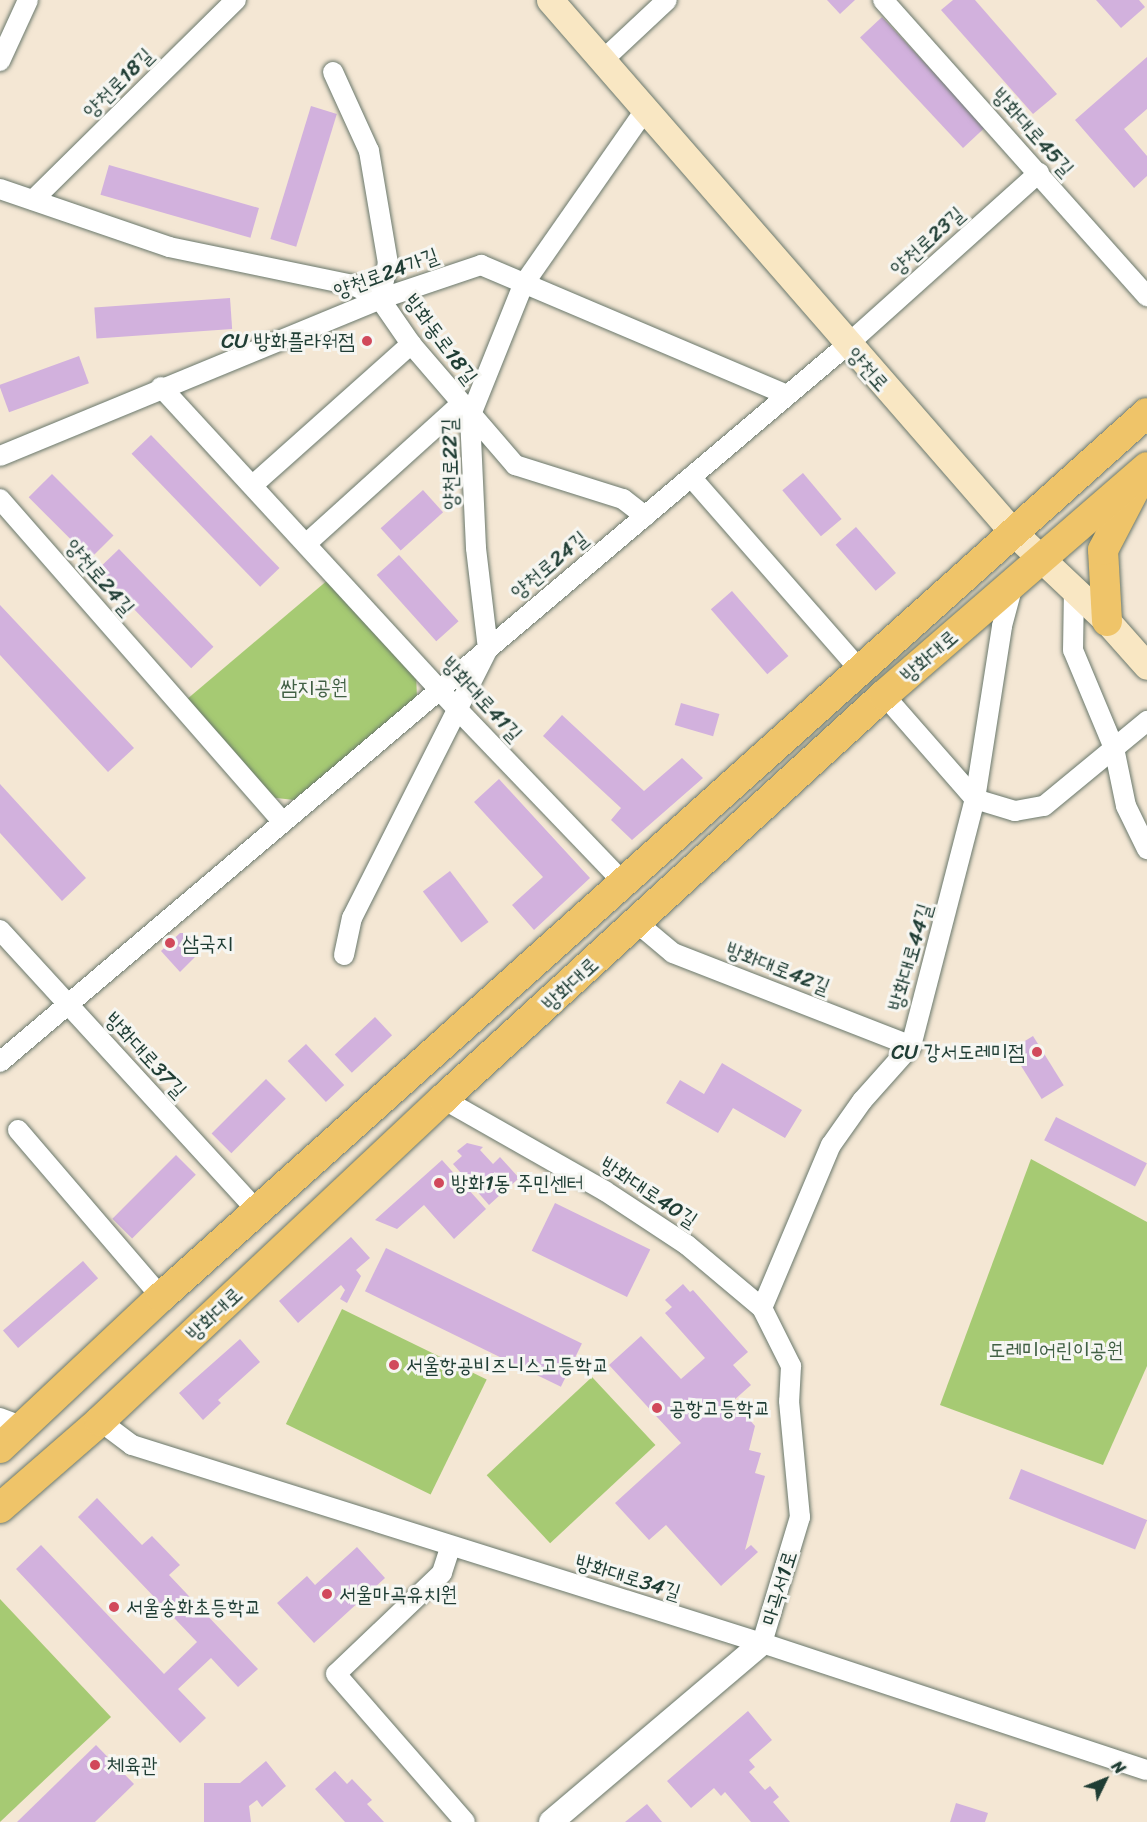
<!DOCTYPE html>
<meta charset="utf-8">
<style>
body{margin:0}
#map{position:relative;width:1147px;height:1822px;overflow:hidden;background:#f4e7d4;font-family:Sriracha,"Poor Story",sans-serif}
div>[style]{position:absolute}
.green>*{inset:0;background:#a6ca73;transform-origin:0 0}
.building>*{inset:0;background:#d2b1dd;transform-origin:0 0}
.roads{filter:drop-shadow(0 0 2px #6a786c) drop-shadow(0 0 2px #6a786c)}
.minor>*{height:20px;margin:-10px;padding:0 10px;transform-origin:10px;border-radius:10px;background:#fff}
.tertiary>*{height:24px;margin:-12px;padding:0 12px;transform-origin:12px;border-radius:12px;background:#fff}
.secondary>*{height:27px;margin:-13.5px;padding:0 13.5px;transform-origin:13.5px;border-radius:13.5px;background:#f9e7c3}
.primary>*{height:30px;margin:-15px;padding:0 15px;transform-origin:15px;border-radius:15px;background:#efc469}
.dots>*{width:16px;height:16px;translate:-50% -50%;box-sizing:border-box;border:3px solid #f6f6f2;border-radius:50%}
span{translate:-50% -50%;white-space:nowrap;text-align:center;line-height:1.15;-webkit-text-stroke:6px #f6f6f2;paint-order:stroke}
.street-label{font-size:21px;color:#1f3d34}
.poi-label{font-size:21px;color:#1f3d34}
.right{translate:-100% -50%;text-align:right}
.left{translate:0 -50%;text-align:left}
.park-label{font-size:21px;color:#416044}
.north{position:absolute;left:1075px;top:1750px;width:60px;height:60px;-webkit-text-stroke:4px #f6f6f2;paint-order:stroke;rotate:47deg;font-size:16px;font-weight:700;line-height:24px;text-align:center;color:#1f3d34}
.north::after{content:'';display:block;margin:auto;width:21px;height:27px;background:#1f3d34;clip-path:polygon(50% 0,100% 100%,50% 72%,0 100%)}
</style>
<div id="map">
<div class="green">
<i style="clip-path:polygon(329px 579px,416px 674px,417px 698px,294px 800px,268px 797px,186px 700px)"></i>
<i style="clip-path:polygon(1031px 1159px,1147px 1222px,1147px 1366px,1103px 1465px,940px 1405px)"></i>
<i style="left:342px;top:1309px;width:161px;height:128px;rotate:26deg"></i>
<i style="left:592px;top:1377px;width:93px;height:144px;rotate:47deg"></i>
<i style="clip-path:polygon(0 1599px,111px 1717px,0 1822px)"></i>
</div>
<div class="building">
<i style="clip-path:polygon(827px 0,855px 0,840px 14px)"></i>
<i style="clip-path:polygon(953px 0,975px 0,1057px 94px,1033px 114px,941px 10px)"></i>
<i style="clip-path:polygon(1096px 0,1139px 0,1145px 7px,1121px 28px)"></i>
<i style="left:882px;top:17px;width:151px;height:30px;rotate:47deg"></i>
<i style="clip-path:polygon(1147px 57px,1147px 109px,1124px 129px,1147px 156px,1147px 176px,1134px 188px,1075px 120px)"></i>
<i style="left:311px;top:106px;width:27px;height:139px;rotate:17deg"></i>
<i style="left:109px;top:165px;width:156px;height:31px;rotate:16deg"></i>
<i style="left:230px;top:298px;width:31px;height:136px;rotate:86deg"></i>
<i style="left:79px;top:356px;width:29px;height:85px;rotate:70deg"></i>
<i style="left:151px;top:435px;width:185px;height:27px;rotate:46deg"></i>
<i style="left:803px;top:473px;width:60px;height:27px;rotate:50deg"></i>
<i style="left:52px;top:474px;width:87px;height:33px;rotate:45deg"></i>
<i style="left:423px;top:490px;width:30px;height:57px;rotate:48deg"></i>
<i style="left:856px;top:527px;width:61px;height:27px;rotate:49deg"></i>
<i style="left:119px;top:549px;width:136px;height:31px;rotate:46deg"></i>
<i style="left:399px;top:555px;width:89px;height:30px;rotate:48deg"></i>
<i style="left:732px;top:591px;width:86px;height:28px;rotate:49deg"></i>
<i style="clip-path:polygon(0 605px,134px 748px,108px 772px,0 655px)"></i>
<i style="left:681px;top:703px;width:40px;height:23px;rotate:16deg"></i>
<i style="clip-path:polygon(562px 715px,644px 791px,682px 758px,703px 778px,632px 840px,611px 820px,621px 808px,543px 736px)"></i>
<i style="clip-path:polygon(499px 779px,590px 878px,534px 930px,512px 905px,543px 877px,474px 802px)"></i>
<i style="clip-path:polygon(0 784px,86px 878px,62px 901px,0 833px)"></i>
<i style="left:450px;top:871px;width:64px;height:34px;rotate:53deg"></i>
<i style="clip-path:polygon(180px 933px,187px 933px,201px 945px,197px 955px,180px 972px,161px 951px)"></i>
<i style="left:375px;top:1017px;width:25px;height:55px;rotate:47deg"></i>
<i style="left:1033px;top:1036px;width:58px;height:26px;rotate:58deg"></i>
<i style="left:306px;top:1044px;width:56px;height:25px;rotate:47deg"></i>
<i style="clip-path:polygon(722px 1063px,802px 1110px,785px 1138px,733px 1108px,718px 1133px,666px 1103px,680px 1080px,704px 1094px)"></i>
<i style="left:266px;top:1079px;width:28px;height:77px;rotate:45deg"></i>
<i style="left:1056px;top:1117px;width:102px;height:26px;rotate:27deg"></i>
<i style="clip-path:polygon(467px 1143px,483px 1147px,480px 1150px,493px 1164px,500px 1157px,519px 1178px,489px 1205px,453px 1164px,462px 1156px,457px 1151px)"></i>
<i style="left:176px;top:1155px;width:28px;height:90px;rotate:45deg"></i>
<i style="clip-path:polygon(442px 1160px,486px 1209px,454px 1239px,424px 1205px,397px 1229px,375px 1220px)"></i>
<i style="left:555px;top:1203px;width:106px;height:53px;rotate:26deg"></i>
<i style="clip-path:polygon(351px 1237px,370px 1258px,356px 1270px,361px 1276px,347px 1303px,340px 1299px,345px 1290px,341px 1285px,298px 1323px,279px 1301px)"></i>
<i style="left:386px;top:1248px;width:218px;height:48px;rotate:26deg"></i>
<i style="left:83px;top:1261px;width:23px;height:106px;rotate:49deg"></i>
<i style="clip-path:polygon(683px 1284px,690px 1292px,693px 1290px,748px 1352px,733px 1365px,751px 1385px,733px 1401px,755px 1426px,749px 1450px,761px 1453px,755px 1473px,765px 1476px,745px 1550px,751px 1545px,758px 1552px,721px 1586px,666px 1525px,649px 1540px,615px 1503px,681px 1443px,609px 1365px,641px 1336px,681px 1379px,705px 1358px,665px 1313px,672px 1307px,665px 1300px)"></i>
<i style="clip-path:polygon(240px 1339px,260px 1362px,218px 1400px,221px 1403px,203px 1420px,179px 1393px)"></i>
<i style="left:1021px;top:1469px;width:136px;height:32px;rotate:22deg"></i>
<i style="clip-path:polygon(97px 1498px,142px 1545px,152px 1536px,180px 1565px,169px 1575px,258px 1669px,238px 1687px,211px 1658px,178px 1689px,206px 1718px,180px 1743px,16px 1569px,41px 1545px,164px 1674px,197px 1642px,78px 1517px)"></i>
<i style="clip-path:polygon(357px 1547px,385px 1578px,314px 1643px,277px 1603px,307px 1576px,315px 1585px)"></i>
<i style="clip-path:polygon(748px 1711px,772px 1740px,749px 1760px,755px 1767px,749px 1772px,765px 1790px,770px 1786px,779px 1797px,773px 1802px,790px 1822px,751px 1822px,725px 1792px,721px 1796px,714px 1788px,691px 1808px,667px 1781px)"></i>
<i style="clip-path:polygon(96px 1745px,134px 1784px,95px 1822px,17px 1822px)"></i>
<i style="clip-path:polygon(266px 1761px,286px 1786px,262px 1807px,257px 1800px,249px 1806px,251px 1822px,204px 1822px,204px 1783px,240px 1783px)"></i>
<i style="clip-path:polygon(335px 1771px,347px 1784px,352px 1779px,372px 1800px,367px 1804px,384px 1822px,345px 1822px,315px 1789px)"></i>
<i style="clip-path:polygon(956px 1803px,988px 1813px,985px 1822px,950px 1822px)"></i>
<i style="clip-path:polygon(647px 1804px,662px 1822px,625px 1822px)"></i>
</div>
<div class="roads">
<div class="minor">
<i style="left:883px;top:0;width:397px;rotate:48.3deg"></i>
<i style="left:604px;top:59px;width:86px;rotate:-43.1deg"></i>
<i style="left:0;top:61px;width:67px;rotate:-65.3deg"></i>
<i style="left:333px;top:72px;width:87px;rotate:65.5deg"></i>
<i style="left:369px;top:151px;width:114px;rotate:80.4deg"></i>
<i style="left:388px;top:263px;width:37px;rotate:103deg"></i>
<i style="left:0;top:189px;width:179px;rotate:18.9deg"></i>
<i style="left:169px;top:247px;width:188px;rotate:11.7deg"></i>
<i style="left:353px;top:285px;width:30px;rotate:27deg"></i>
<i style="left:380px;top:299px;width:55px;rotate:55.4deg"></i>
<i style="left:411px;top:344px;width:160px;rotate:49.3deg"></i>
<i style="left:515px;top:465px;width:113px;rotate:17.5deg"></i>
<i style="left:623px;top:499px;width:28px;rotate:38deg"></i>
<i style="left:33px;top:200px;width:285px;rotate:-44.6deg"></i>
<i style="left:161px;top:387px;width:439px;rotate:47.4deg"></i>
<i style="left:458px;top:710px;width:241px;rotate:46.2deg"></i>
<i style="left:0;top:456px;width:411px;rotate:-22.4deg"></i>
<i style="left:380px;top:299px;width:107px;rotate:-18.6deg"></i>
<i style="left:481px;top:265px;width:333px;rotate:23deg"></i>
<i style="left:691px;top:477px;width:257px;rotate:48.8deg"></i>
<i style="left:253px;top:485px;width:212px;rotate:-41.7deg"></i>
<i style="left:0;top:499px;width:429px;rotate:48.8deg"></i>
<i style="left:306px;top:544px;width:207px;rotate:-42.1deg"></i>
<i style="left:1074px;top:588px;width:62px;rotate:90.9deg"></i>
<i style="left:1073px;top:650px;width:106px;rotate:67.3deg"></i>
<i style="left:1114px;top:748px;width:59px;rotate:78.3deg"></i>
<i style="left:1126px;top:806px;width:48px;rotate:64deg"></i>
<i style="left:884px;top:695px;width:138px;rotate:48.8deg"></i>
<i style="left:975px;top:799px;width:42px;rotate:16.7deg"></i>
<i style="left:1015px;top:811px;width:29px;rotate:-10deg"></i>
<i style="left:1044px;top:806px;width:134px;rotate:-39.5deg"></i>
<i style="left:636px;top:922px;width:48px;rotate:40deg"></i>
<i style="left:673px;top:953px;width:256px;rotate:21.3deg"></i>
<i style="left:0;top:930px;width:382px;rotate:47.5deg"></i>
<i style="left:344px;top:955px;width:38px;rotate:-78deg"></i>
<i style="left:352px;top:918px;width:301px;rotate:-63.2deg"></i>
<i style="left:488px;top:649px;width:102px;rotate:-96.8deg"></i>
<i style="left:476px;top:548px;width:131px;rotate:-92.6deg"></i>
<i style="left:470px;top:417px;width:142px;rotate:-68.1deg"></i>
<i style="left:523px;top:285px;width:213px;rotate:-55.1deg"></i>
<i style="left:0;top:1062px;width:1110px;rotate:-40.25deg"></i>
<i style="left:847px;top:345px;width:258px;rotate:-41.9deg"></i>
<i style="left:443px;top:1099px;width:186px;rotate:29.6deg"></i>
<i style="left:605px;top:1191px;width:98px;rotate:33.4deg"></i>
<i style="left:687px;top:1245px;width:98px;rotate:40deg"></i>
<i style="left:762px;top:1308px;width:65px;rotate:63.4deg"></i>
<i style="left:791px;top:1366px;width:35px;rotate:93deg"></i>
<i style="left:789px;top:1401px;width:117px;rotate:84.6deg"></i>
<i style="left:800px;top:1517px;width:132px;rotate:106.8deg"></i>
<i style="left:18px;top:1130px;width:220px;rotate:49.4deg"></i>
<i style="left:762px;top:1308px;width:177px;rotate:-67.1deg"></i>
<i style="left:831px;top:1145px;width:54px;rotate:-54.8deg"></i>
<i style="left:862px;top:1101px;width:74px;rotate:-48.3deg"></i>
<i style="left:911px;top:1046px;width:255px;rotate:-75.5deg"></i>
<i style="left:975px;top:799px;width:175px;rotate:-81.1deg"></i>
<i style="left:1002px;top:626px;width:42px;rotate:-75deg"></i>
<i style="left:0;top:1418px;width:25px;rotate:21deg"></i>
<i style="left:100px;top:1421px;width:40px;rotate:37deg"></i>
<i style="left:132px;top:1445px;width:660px;rotate:17.45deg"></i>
<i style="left:762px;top:1643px;width:405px;rotate:18.3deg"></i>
<i style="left:450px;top:1548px;width:26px;rotate:108deg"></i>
<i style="left:442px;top:1573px;width:146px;rotate:136.4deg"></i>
<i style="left:336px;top:1674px;width:196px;rotate:48.9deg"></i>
</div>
<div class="tertiary">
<i style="left:551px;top:1822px;width:277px;rotate:-40.3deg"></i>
</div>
<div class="secondary">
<i style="left:550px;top:0;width:705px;rotate:48.97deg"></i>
<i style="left:1013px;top:532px;width:129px;rotate:43.4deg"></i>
<i style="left:1107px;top:621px;width:60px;rotate:48.4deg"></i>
</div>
<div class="primary">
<i style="left:1107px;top:621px;width:71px;rotate:-93.2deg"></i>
<i style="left:1103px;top:550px;width:76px;rotate:-62.4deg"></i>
<i style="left:0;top:1448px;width:221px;rotate:-43.2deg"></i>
<i style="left:161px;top:1297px;width:1324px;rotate:-41.88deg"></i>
<i style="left:0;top:1508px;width:133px;rotate:-41deg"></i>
<i style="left:100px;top:1421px;width:470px;rotate:-43.2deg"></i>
<i style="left:443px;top:1099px;width:598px;rotate:-42.49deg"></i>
<i style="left:884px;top:695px;width:348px;rotate:-40.9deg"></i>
</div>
</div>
<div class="dots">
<i style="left:367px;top:341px;background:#d1495b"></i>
<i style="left:170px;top:943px;background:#d1495b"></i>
<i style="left:1037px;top:1052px;background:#d1495b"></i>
<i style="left:439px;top:1183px;background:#d1495b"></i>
<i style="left:394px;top:1365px;background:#d1495b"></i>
<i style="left:657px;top:1408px;background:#d1495b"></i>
<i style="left:327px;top:1594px;background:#d1495b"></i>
<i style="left:114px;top:1607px;background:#d1495b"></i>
<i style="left:95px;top:1765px;background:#d1495b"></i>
</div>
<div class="street-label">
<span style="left:118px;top:83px;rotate:-45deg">양천로18길</span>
<span style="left:1033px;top:132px;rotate:48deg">방화대로45길</span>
<span style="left:927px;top:241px;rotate:-42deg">양천로23길</span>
<span style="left:386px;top:273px;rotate:-20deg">양천로24가길</span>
<span style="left:441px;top:339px;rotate:53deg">방화동로18길</span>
<span style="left:868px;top:369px;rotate:48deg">양천로</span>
<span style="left:450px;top:464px;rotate:-91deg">양천로22길</span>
<span style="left:549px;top:565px;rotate:-40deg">양천로24길</span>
<span style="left:100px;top:577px;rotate:49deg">양천로24길</span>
<span style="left:929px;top:656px;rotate:-41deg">방화대로</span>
<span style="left:482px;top:699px;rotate:47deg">방화대로41길</span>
<span style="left:910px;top:957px;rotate:-74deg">방화대로44길</span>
<span style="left:778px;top:968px;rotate:21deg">방화대로42길</span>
<span style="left:570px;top:984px;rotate:-43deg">방화대로</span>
<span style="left:146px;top:1055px;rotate:47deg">방화대로37길</span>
<span style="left:649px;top:1192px;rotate:33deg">방화대로40길</span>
<span style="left:214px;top:1314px;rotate:-43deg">방화대로</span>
<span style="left:628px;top:1577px;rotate:17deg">방화대로34길</span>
<span style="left:779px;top:1588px;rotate:-73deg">마곡서1로</span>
</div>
<div class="poi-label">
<span class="right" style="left:355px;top:341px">CU 방화플라워점</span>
<span class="left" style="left:182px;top:943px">삼국지</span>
<span class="right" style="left:1025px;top:1052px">CU 강서도레미점</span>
<span class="left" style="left:451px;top:1183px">방화1동 주민센터</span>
<span class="left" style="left:406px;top:1365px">서울항공비즈니스고등학교</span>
<span class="left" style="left:669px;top:1408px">공항고등학교</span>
<span class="left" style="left:339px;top:1594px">서울마곡유치원</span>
<span class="left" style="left:126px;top:1607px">서울송화초등학교</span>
<span class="left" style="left:107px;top:1765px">체육관</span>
</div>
<div class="park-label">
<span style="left:314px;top:687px">쌈지공원</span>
<span style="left:1056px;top:1350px">도레미어린이공원</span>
</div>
<div class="north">N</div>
</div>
